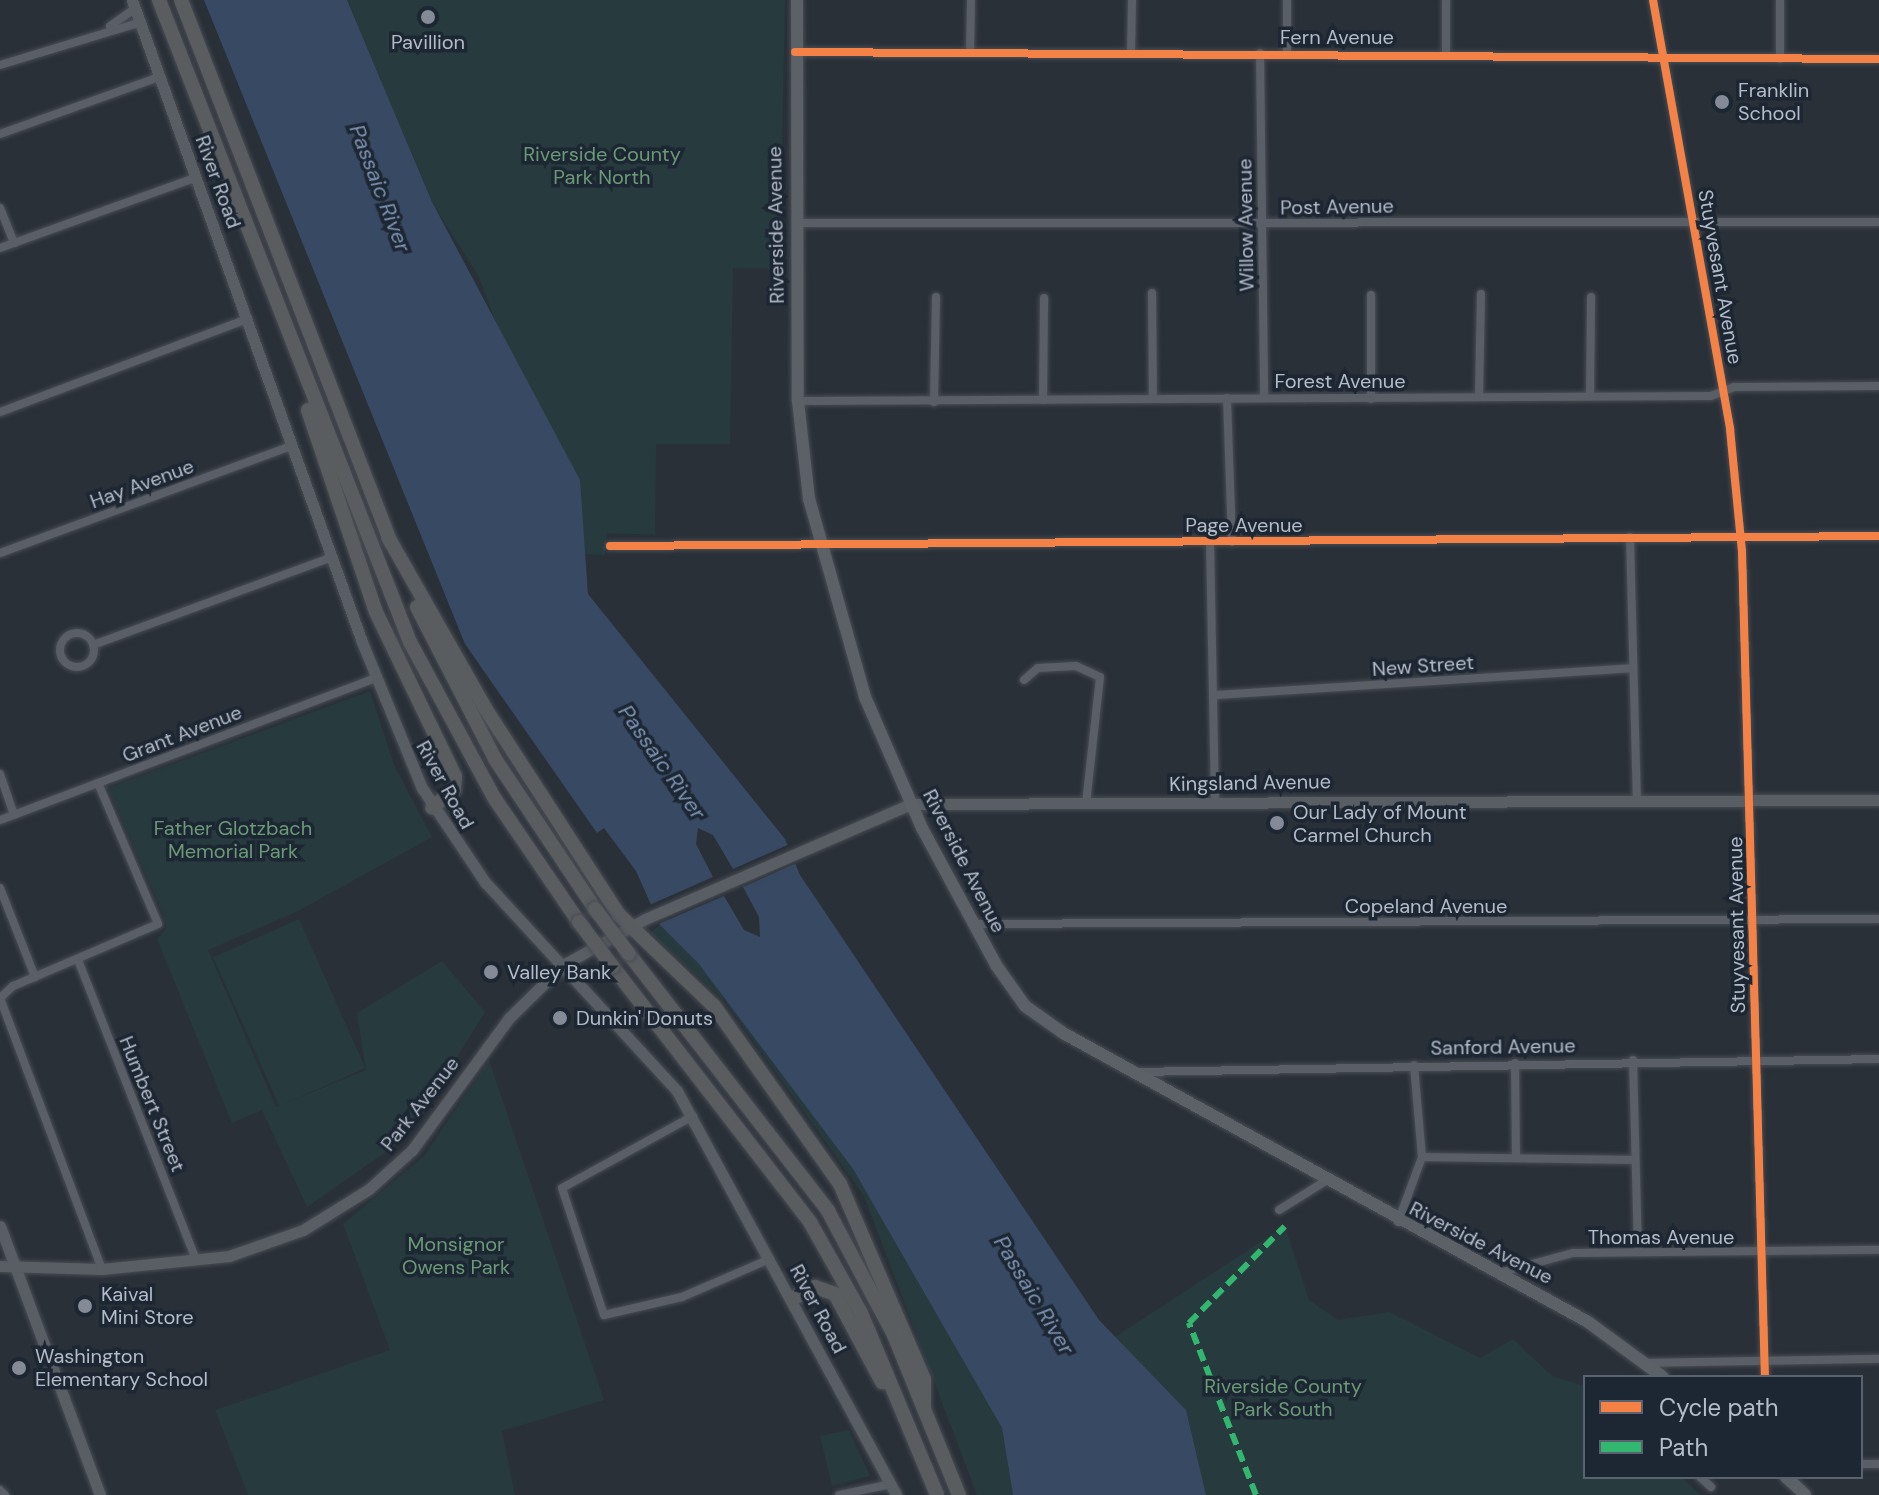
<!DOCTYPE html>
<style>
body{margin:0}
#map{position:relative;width:1879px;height:1495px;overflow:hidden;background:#2a3038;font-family:"DM Sans",sans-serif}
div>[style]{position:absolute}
.green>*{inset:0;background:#273a3e;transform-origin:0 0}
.water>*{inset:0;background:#384963}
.pier>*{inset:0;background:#2a3038}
.roads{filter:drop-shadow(0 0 2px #484c53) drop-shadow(0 0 2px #484c53)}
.street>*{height:8px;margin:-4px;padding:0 4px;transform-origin:4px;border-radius:4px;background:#5a5e66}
.street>.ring{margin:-4px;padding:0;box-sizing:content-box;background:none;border:8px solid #5a5e66;border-radius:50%}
.secondary>*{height:11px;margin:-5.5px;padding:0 5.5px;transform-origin:5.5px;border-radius:5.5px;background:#595d64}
.primary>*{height:12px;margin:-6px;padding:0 6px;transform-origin:6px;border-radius:6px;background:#5c6168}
.highway>*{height:14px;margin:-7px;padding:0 7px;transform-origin:7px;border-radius:7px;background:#5a5d60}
.bridges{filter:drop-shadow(0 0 2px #474c53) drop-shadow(0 0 2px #474c53)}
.highway-bridge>*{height:14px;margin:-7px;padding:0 7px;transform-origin:7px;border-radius:7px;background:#5a5d60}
.quiet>*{height:6px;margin-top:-3px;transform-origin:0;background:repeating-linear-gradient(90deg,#33b770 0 12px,transparent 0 18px)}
.cycleway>*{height:8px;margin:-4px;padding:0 4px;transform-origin:4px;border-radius:4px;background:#f48246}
.dots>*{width:22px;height:22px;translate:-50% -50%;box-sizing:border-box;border:4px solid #1d2633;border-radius:50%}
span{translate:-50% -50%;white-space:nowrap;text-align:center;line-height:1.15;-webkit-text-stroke:7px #1d2633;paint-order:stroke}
.street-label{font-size:20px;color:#b4bcc9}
.poi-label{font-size:20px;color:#b4bcc9}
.left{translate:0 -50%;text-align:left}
.park-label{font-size:20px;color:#6b9a76}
.water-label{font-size:22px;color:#7c92b1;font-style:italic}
.legend{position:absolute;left:1583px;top:1375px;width:280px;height:104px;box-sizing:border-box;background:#1d2633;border:2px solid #59626f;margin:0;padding:10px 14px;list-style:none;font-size:24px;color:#b4bcc9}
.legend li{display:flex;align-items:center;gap:16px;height:40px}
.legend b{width:40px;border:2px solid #59626f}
</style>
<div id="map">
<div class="green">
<i style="clip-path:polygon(347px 0,785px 0,780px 269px,733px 268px,730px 444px,656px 444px,655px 535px,607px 533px,605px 555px,583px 554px,479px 277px,432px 202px)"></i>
<i style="clip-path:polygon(370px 691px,394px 765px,432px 837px,298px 911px,208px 950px,276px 1107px,366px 1070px,357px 1013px,442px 961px,485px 1012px,407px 1137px,307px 1207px,262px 1110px,232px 1123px,157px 939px,166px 928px,163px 914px,108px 788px)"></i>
<i style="left:299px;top:919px;width:163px;height:94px;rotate:66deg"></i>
<i style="clip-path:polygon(660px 925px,698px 963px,853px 1169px,1002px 1428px,1013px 1495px,977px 1495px,864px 1196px,725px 1001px,650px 933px)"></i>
<i style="clip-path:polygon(489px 1060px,604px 1400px,502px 1431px,515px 1495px,248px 1495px,215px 1410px,390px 1350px,343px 1224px,424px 1156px)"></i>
<i style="clip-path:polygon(1285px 1226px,1309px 1300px,1338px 1320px,1390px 1312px,1480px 1358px,1513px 1339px,1552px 1376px,1585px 1386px,1585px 1477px,1681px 1477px,1700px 1495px,1206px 1495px,1186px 1410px,1115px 1337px)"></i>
<i style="clip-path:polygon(849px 1430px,870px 1476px,832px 1486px,820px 1436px)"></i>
</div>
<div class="water">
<i style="clip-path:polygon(204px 0,347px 0,432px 202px,580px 480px,588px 594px,785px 839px,800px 875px,1099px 1320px,1186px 1410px,1206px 1495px,1013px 1495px,1002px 1428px,853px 1169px,698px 963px,660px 925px,636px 871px,604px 828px,597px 833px,465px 644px)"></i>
</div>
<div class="pier">
<i style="clip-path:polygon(698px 828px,713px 835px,733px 869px,792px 843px,799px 862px,743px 887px,759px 917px,760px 937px,744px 930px,724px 896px,656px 925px,647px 906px,713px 877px,696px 844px)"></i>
</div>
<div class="roads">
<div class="street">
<i style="left:1653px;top:0;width:436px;rotate:79.8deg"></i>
<i style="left:1730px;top:429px;width:123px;rotate:84.4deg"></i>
<i style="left:1742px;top:551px;width:826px;rotate:88.41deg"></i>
<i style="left:110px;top:26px;width:29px;rotate:-35deg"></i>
<i style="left:795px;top:52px;width:1084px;rotate:0.37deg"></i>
<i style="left:970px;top:52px;width:52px;rotate:-88.9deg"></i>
<i style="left:1287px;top:52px;width:52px;rotate:-90deg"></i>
<i style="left:1260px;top:53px;width:344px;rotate:89.3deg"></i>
<i style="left:1131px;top:54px;width:54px;rotate:-88.9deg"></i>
<i style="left:1446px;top:54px;width:54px;rotate:-90deg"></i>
<i style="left:1780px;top:59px;width:59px;rotate:-90deg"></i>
<i style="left:0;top:65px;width:144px;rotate:-16.9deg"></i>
<i style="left:0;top:134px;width:169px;rotate:-19.7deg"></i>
<i style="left:0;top:208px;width:38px;rotate:68deg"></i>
<i style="left:796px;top:223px;width:1083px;rotate:-0.05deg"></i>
<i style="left:0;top:248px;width:209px;rotate:-19.8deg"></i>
<i style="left:1152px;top:293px;width:105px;rotate:89.5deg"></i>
<i style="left:1371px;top:295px;width:104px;rotate:90deg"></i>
<i style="left:1590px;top:396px;width:99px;rotate:-89.4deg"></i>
<i style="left:1479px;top:397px;width:103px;rotate:-88.9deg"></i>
<i style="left:1227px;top:398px;width:144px;rotate:88deg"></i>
<i style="left:1043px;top:400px;width:102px;rotate:-89.4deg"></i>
<i style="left:798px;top:401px;width:913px;rotate:-0.31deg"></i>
<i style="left:1711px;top:396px;width:25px;rotate:-21deg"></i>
<i style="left:1734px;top:387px;width:145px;rotate:-0.4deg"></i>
<i style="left:934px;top:402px;width:105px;rotate:-88.9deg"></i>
<i style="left:0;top:412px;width:265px;rotate:-20.6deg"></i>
<i style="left:1630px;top:537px;width:263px;rotate:88.5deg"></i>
<i style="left:1210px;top:541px;width:259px;rotate:88.9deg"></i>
<i style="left:610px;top:546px;width:1269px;rotate:-0.45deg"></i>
<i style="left:0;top:553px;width:312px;rotate:-20.2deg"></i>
<i class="ring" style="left:60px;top:633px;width:26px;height:26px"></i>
<i style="left:93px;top:645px;width:255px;rotate:-20.2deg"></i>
<i style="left:1024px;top:680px;width:18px;rotate:-41deg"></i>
<i style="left:1038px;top:668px;width:38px;rotate:-3deg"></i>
<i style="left:1076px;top:666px;width:26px;rotate:25deg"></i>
<i style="left:1100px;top:677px;width:128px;rotate:96.3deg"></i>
<i style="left:1216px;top:695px;width:416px;rotate:-3.7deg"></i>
<i style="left:0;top:774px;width:43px;rotate:71.1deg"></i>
<i style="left:98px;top:783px;width:153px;rotate:66.9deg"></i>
<i style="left:158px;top:924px;width:158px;rotate:156.8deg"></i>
<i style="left:13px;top:986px;width:18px;rotate:137deg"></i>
<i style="left:0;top:998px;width:290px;rotate:69.4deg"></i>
<i style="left:0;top:820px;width:402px;rotate:-20.7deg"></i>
<i style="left:0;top:888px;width:96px;rotate:68.5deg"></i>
<i style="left:974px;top:924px;width:905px;rotate:-0.32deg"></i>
<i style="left:78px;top:960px;width:321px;rotate:68.5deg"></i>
<i style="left:1633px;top:1060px;width:192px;rotate:88.5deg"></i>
<i style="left:1515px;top:1063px;width:95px;rotate:89.4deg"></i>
<i style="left:1136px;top:1072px;width:743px;rotate:-1deg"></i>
<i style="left:693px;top:1116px;width:149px;rotate:151.2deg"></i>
<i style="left:562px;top:1188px;width:134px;rotate:71.7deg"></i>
<i style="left:604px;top:1315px;width:80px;rotate:-13deg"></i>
<i style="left:682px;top:1297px;width:96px;rotate:-23.4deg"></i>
<i style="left:1422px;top:1157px;width:213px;rotate:0.8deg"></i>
<i style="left:1279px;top:1210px;width:53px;rotate:-31.9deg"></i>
<i style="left:1398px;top:1222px;width:69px;rotate:-69.7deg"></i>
<i style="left:1422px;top:1157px;width:92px;rotate:-95deg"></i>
<i style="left:1499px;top:1273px;width:77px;rotate:-15.1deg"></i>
<i style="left:1573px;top:1253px;width:306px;rotate:-0.6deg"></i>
<i style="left:1644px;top:1363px;width:235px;rotate:-1deg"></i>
<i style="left:1861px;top:1464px;width:18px"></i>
<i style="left:1700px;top:1477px;width:15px;rotate:42deg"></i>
<i style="left:0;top:1490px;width:7px;rotate:45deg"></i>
<i style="left:839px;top:1495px;width:53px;rotate:-11.9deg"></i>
</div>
<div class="secondary">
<i style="left:132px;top:0;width:682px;rotate:70.29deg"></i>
<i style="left:362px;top:642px;width:158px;rotate:67.7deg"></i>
<i style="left:422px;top:788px;width:113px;rotate:56.2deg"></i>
<i style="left:485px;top:882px;width:284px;rotate:47.4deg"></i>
<i style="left:677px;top:1091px;width:460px;rotate:61.5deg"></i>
<i style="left:0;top:1226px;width:287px;rotate:69.6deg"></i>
<i style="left:0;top:1266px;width:102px;rotate:1.7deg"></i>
<i style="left:102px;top:1269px;width:128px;rotate:-5.8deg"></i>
<i style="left:229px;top:1256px;width:78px;rotate:-19.4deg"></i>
<i style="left:303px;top:1230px;width:78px;rotate:-31.8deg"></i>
<i style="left:369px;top:1189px;width:58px;rotate:-42.2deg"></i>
<i style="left:412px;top:1150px;width:164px;rotate:-53.7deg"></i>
<i style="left:509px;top:1018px;width:76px;rotate:-44.5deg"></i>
<i style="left:563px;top:965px;width:94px;rotate:-29.3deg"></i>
<i style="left:645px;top:919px;width:290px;rotate:-23.4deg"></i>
<i style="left:911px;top:804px;width:968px;rotate:-0.24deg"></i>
</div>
<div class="primary">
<i style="left:797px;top:0;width:401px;rotate:89.9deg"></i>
<i style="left:798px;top:401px;width:99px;rotate:83.6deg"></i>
<i style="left:809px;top:499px;width:206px;rotate:74.2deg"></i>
<i style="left:865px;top:697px;width:143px;rotate:66.5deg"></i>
<i style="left:922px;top:828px;width:156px;rotate:61.6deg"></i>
<i style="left:996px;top:965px;width:50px;rotate:54.7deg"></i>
<i style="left:1025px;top:1006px;width:47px;rotate:35.4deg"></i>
<i style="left:1063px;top:1033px;width:599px;rotate:28.83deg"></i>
<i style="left:1588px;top:1322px;width:93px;rotate:36.3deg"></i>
<i style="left:1786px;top:1477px;width:26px;rotate:43deg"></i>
</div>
<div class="highway">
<i style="left:159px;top:0;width:689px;rotate:68.65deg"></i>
<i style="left:410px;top:642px;width:179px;rotate:61.6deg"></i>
<i style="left:495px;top:799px;width:149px;rotate:55.7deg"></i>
<i style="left:181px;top:0;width:582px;rotate:68.86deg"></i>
<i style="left:308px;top:410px;width:213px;rotate:71.4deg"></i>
<i style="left:376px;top:612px;width:182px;rotate:64.3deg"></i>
<i style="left:455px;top:776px;width:14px;rotate:94deg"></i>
<i style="left:454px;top:790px;width:28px;rotate:141deg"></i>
<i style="left:388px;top:537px;width:197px;rotate:60.4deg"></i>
<i style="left:485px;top:708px;width:247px;rotate:57.1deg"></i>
<i style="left:619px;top:915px;width:132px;rotate:43.8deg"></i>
<i style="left:714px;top:1006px;width:218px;rotate:54.7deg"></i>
<i style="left:840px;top:1184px;width:212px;rotate:66.7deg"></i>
<i style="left:924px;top:1379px;width:27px;rotate:90deg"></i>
<i style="left:417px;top:607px;width:171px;rotate:62.8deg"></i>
<i style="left:495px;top:759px;width:180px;rotate:56.3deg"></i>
<i style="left:629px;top:954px;width:325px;rotate:52.2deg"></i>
<i style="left:828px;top:1211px;width:140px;rotate:62deg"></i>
<i style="left:894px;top:1335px;width:173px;rotate:67.9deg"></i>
<i style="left:613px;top:967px;width:322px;rotate:52.3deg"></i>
<i style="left:810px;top:1222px;width:104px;rotate:60.7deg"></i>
<i style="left:861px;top:1313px;width:197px;rotate:67.3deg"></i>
<i style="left:792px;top:1299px;width:26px;rotate:-28deg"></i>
<i style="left:815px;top:1287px;width:21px;rotate:19deg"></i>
<i style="left:835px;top:1294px;width:100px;rotate:61.9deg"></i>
</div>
</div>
<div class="bridges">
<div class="highway-bridge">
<i style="left:595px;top:909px;width:56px;rotate:52.9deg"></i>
<i style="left:579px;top:922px;width:56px;rotate:52.9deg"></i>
</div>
</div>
<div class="quiet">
<i style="left:1256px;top:1495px;width:185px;rotate:-111.3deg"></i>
<i style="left:1189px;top:1323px;width:136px;rotate:-45.3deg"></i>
</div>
<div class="cycleway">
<i style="left:1653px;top:0;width:436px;rotate:79.8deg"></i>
<i style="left:1730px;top:429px;width:123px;rotate:84.4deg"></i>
<i style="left:1742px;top:551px;width:826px;rotate:88.41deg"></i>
<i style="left:795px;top:52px;width:1084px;rotate:0.37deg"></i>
<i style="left:610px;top:546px;width:1269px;rotate:-0.45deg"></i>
</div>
<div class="dots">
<i style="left:428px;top:17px;background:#848b96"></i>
<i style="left:1722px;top:102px;background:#848b96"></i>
<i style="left:1277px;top:823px;background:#848b96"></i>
<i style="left:491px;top:972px;background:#848b96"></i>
<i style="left:560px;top:1018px;background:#848b96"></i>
<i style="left:85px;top:1306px;background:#848b96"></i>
<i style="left:19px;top:1368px;background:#848b96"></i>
</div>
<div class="street-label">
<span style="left:1337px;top:37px">Fern Avenue</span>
<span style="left:218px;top:182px;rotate:70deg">River Road</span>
<span style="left:1337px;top:207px;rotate:-1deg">Post Avenue</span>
<span style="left:776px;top:225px;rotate:-91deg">Riverside Avenue</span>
<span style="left:1246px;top:225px;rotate:-91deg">Willow Avenue</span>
<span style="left:1720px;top:277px;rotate:80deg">Stuyvesant Avenue</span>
<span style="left:1340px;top:381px">Forest Avenue</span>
<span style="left:142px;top:484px;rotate:-20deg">Hay Avenue</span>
<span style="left:1244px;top:525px">Page Avenue</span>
<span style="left:1423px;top:666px;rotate:-4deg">New Street</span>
<span style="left:182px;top:734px;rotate:-21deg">Grant Avenue</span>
<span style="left:1250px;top:783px;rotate:-1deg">Kingsland Avenue</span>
<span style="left:445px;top:785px;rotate:61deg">River Road</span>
<span style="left:964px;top:861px;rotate:63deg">Riverside Avenue</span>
<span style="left:1426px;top:906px">Copeland Avenue</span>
<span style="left:1737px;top:925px;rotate:-91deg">Stuyvesant Avenue</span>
<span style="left:1503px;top:1047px;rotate:-1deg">Sanford Avenue</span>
<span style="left:152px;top:1104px;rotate:68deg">Humbert Street</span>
<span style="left:420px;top:1104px;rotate:-52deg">Park Avenue</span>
<span style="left:1661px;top:1237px">Thomas Avenue</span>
<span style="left:1481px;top:1243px;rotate:27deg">Riverside Avenue</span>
<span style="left:818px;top:1309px;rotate:62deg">River Road</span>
</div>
<div class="poi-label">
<span style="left:428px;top:42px">Pavillion</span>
<span class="left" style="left:1738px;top:102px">Franklin<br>School</span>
<span class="left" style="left:1293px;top:824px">Our Lady of Mount<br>Carmel Church</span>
<span class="left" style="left:507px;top:972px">Valley Bank</span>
<span class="left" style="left:576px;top:1018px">Dunkin' Donuts</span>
<span class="left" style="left:101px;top:1306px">Kaival<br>Mini Store</span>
<span class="left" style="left:35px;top:1368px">Washington<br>Elementary School</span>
</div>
<div class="park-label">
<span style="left:602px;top:166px">Riverside County<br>Park North</span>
<span style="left:233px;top:840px">Father Glotzbach<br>Memorial Park</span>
<span style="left:456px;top:1256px">Monsignor<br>Owens Park</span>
<span style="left:1283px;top:1398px">Riverside County<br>Park South</span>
</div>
<div class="water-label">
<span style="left:380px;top:188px;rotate:69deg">Passaic River</span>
<span style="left:662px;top:762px;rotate:55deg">Passaic River</span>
<span style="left:1034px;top:1295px;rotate:59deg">Passaic River</span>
</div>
<ul class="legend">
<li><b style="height:10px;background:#f48246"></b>Cycle path</li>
<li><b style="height:10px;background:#33b770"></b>Path</li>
</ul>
</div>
